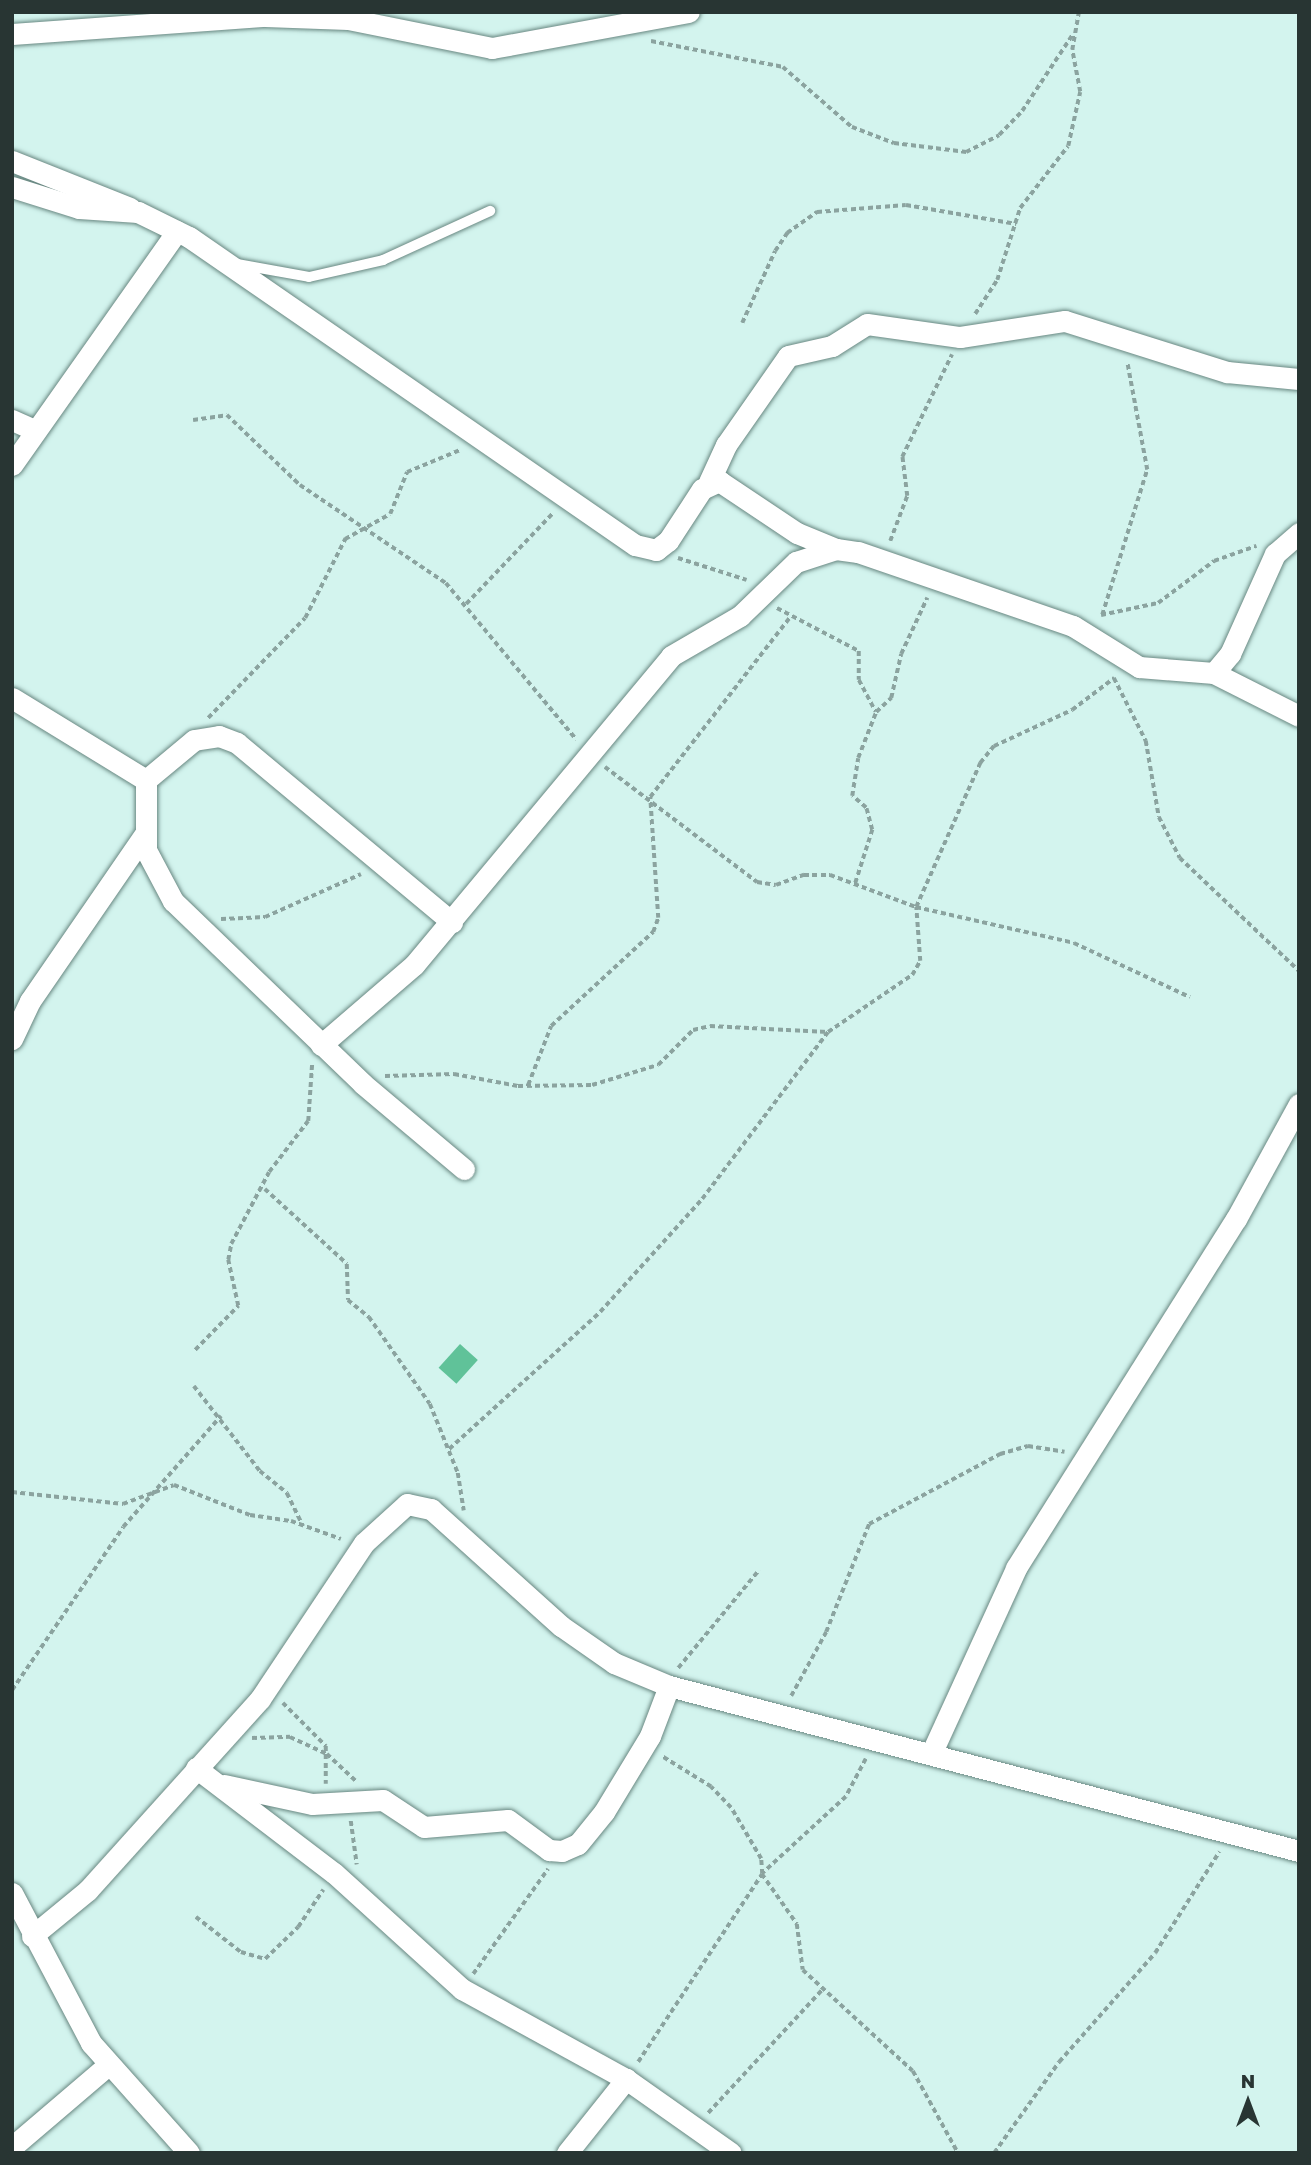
<!DOCTYPE html>
<style>
body{margin:0}
#map{position:relative;width:1311px;height:2165px;overflow:hidden;background:#d3f4ee;font-family:"Golos Text",sans-serif}
div>[style]{position:absolute}
.building>*{inset:0;background:#60c299;transform-origin:0 0}
.path>*{height:3.5px;margin-top:-1.75px;transform-origin:0;background:repeating-linear-gradient(90deg,#8ba39f 0 5px,transparent 0 8.5px)}
.roads{filter:drop-shadow(0 0 2px #688781) drop-shadow(0 0 2px #688781)}
.service>*{height:10px;margin:-5px;padding:0 5px;transform-origin:5px;border-radius:5px;background:#fff}
.minor>*{height:21px;margin:-10.5px;padding:0 10.5px;transform-origin:10.5px;border-radius:10.5px;background:#fff}
span{translate:-50% -50%;white-space:nowrap;text-align:center;line-height:1.15;-webkit-text-stroke:7px #d3f4ee;paint-order:stroke}
.frame{position:absolute;inset:0;border:14px solid #283533;pointer-events:none}
.north{position:absolute;left:1213px;top:2067px;width:70px;height:70px;-webkit-text-stroke:5px #d3f4ee;paint-order:stroke;rotate:0deg;font-size:19px;font-weight:700;line-height:28px;text-align:center;color:#283533}
.north::after{content:'';display:block;margin:auto;width:24px;height:32px;background:#283533;clip-path:polygon(50% 0,100% 100%,50% 72%,0 100%)}
</style>
<div id="map">
<div class="building">
<i style="left:460px;top:1344px;width:24px;height:32px;rotate:42deg"></i>
</div>
<div class="path">
<i style="left:651px;top:41px;width:135px;rotate:11.1deg"></i>
<i style="left:783px;top:67px;width:91px;rotate:41deg"></i>
<i style="left:852px;top:127px;width:45px;rotate:20.9deg"></i>
<i style="left:894px;top:143px;width:73px;rotate:7.1deg"></i>
<i style="left:966px;top:152px;width:37px;rotate:-27deg"></i>
<i style="left:999px;top:135px;width:33px;rotate:-46deg"></i>
<i style="left:1022px;top:111px;width:92px;rotate:-56.5deg"></i>
<i style="left:975px;top:314px;width:40px;rotate:-57.1deg"></i>
<i style="left:997px;top:280px;width:76px;rotate:-72.3deg"></i>
<i style="left:1020px;top:208px;width:78px;rotate:-52.3deg"></i>
<i style="left:1068px;top:146px;width:55px;rotate:-77.5deg"></i>
<i style="left:1080px;top:92px;width:43px;rotate:-100.8deg"></i>
<i style="left:1072px;top:50px;width:39px;rotate:-80deg"></i>
<i style="left:742px;top:323px;width:79px;rotate:-65.4deg"></i>
<i style="left:775px;top:251px;width:22px;rotate:-56deg"></i>
<i style="left:787px;top:233px;width:37px;rotate:-35deg"></i>
<i style="left:817px;top:212px;width:89px;rotate:-4.5deg"></i>
<i style="left:906px;top:205px;width:112px;rotate:9.8deg"></i>
<i style="left:193px;top:420px;width:34px;rotate:-8deg"></i>
<i style="left:227px;top:415px;width:101px;rotate:43.8deg"></i>
<i style="left:300px;top:485px;width:176px;rotate:33.9deg"></i>
<i style="left:446px;top:583px;width:204px;rotate:50.2deg"></i>
<i style="left:890px;top:541px;width:48px;rotate:-69.3deg"></i>
<i style="left:907px;top:496px;width:39px;rotate:-97deg"></i>
<i style="left:902px;top:457px;width:114px;rotate:-64.1deg"></i>
<i style="left:678px;top:558px;width:72px;rotate:17.7deg"></i>
<i style="left:466px;top:604px;width:127px;rotate:-46.3deg"></i>
<i style="left:777px;top:608px;width:93px;rotate:27.7deg"></i>
<i style="left:859px;top:651px;width:29px;rotate:90deg"></i>
<i style="left:859px;top:680px;width:36px;rotate:62deg"></i>
<i style="left:1101px;top:615px;width:58px;rotate:-11.9deg"></i>
<i style="left:1158px;top:603px;width:70px;rotate:-36.9deg"></i>
<i style="left:1214px;top:561px;width:45px;rotate:-19.7deg"></i>
<i style="left:1102px;top:615px;width:152px;rotate:-72.8deg"></i>
<i style="left:1147px;top:470px;width:110px;rotate:-100.5deg"></i>
<i style="left:1114px;top:678px;width:71px;rotate:63.1deg"></i>
<i style="left:1146px;top:741px;width:77px;rotate:80.3deg"></i>
<i style="left:1159px;top:817px;width:46px;rotate:62.9deg"></i>
<i style="left:1180px;top:858px;width:164px;rotate:43.5deg"></i>
<i style="left:208px;top:718px;width:139px;rotate:-45.9deg"></i>
<i style="left:305px;top:618px;width:89px;rotate:-63.1deg"></i>
<i style="left:345px;top:539px;width:51px;rotate:-29.1deg"></i>
<i style="left:390px;top:514px;width:45px;rotate:-68deg"></i>
<i style="left:407px;top:472px;width:57px;rotate:-22.5deg"></i>
<i style="left:605px;top:767px;width:191px;rotate:37.1deg"></i>
<i style="left:757px;top:882px;width:19px;rotate:9deg"></i>
<i style="left:776px;top:885px;width:30px;rotate:-20deg"></i>
<i style="left:804px;top:875px;width:26px"></i>
<i style="left:830px;top:875px;width:92px;rotate:20.4deg"></i>
<i style="left:916px;top:907px;width:162px;rotate:12.8deg"></i>
<i style="left:1074px;top:943px;width:128px;rotate:25deg"></i>
<i style="left:855px;top:883px;width:56px;rotate:-72.2deg"></i>
<i style="left:872px;top:830px;width:23px;rotate:-105deg"></i>
<i style="left:866px;top:808px;width:18px;rotate:-139deg"></i>
<i style="left:852px;top:796px;width:38px;rotate:-81deg"></i>
<i style="left:858px;top:758px;width:49px;rotate:-68.6deg"></i>
<i style="left:876px;top:712px;width:21px;rotate:-43deg"></i>
<i style="left:891px;top:698px;width:45px;rotate:-77.2deg"></i>
<i style="left:901px;top:654px;width:62px;rotate:-65.1deg"></i>
<i style="left:221px;top:919px;width:44px;rotate:-2.6deg"></i>
<i style="left:265px;top:917px;width:105px;rotate:-24.1deg"></i>
<i style="left:385px;top:1076px;width:69px;rotate:-1.7deg"></i>
<i style="left:454px;top:1074px;width:65px;rotate:10.6deg"></i>
<i style="left:518px;top:1086px;width:74px;rotate:-0.8deg"></i>
<i style="left:592px;top:1085px;width:69px;rotate:-16.9deg"></i>
<i style="left:658px;top:1065px;width:49px;rotate:-45deg"></i>
<i style="left:693px;top:1030px;width:17px;rotate:-13deg"></i>
<i style="left:710px;top:1026px;width:118px;rotate:2.9deg"></i>
<i style="left:528px;top:1085px;width:63px;rotate:-68.7deg"></i>
<i style="left:551px;top:1026px;width:139px;rotate:-42.7deg"></i>
<i style="left:653px;top:932px;width:15px;rotate:-70deg"></i>
<i style="left:658px;top:918px;width:121px;rotate:-93.8deg"></i>
<i style="left:650px;top:797px;width:229px;rotate:-52.1deg"></i>
<i style="left:265px;top:1189px;width:111px;rotate:42.4deg"></i>
<i style="left:347px;top:1264px;width:36px;rotate:88deg"></i>
<i style="left:348px;top:1300px;width:27px;rotate:39deg"></i>
<i style="left:369px;top:1317px;width:106px;rotate:55deg"></i>
<i style="left:430px;top:1404px;width:74px;rotate:67.9deg"></i>
<i style="left:458px;top:1473px;width:38px;rotate:81deg"></i>
<i style="left:195px;top:1350px;width:62px;rotate:-45.7deg"></i>
<i style="left:238px;top:1306px;width:47px;rotate:-102.3deg"></i>
<i style="left:228px;top:1260px;width:16px;rotate:-79deg"></i>
<i style="left:231px;top:1244px;width:81px;rotate:-62.2deg"></i>
<i style="left:269px;top:1172px;width:64px;rotate:-52.6deg"></i>
<i style="left:308px;top:1121px;width:58px;rotate:-86.1deg"></i>
<i style="left:194px;top:1386px;width:108px;rotate:52.2deg"></i>
<i style="left:260px;top:1471px;width:35px;rotate:39deg"></i>
<i style="left:287px;top:1493px;width:37px;rotate:64deg"></i>
<i style="left:449px;top:1449px;width:204px;rotate:-42.2deg"></i>
<i style="left:600px;top:1312px;width:152px;rotate:-47.9deg"></i>
<i style="left:702px;top:1199px;width:209px;rotate:-53deg"></i>
<i style="left:828px;top:1032px;width:102px;rotate:-34.2deg"></i>
<i style="left:912px;top:975px;width:16px;rotate:-60deg"></i>
<i style="left:920px;top:961px;width:54px;rotate:-94.2deg"></i>
<i style="left:916px;top:907px;width:158px;rotate:-66deg"></i>
<i style="left:980px;top:763px;width:22px;rotate:-51deg"></i>
<i style="left:994px;top:746px;width:86px;rotate:-24.8deg"></i>
<i style="left:1072px;top:710px;width:53px;rotate:-37.3deg"></i>
<i style="left:12px;top:1492px;width:112px;rotate:6.2deg"></i>
<i style="left:123px;top:1504px;width:54px;rotate:-20.4deg"></i>
<i style="left:174px;top:1485px;width:82px;rotate:21.5deg"></i>
<i style="left:250px;top:1515px;width:41px;rotate:8.3deg"></i>
<i style="left:291px;top:1521px;width:53px;rotate:19.8deg"></i>
<i style="left:678px;top:1668px;width:127px;rotate:-50.4deg"></i>
<i style="left:12px;top:1690px;width:197px;rotate:-55.7deg"></i>
<i style="left:123px;top:1527px;width:148px;rotate:-48.6deg"></i>
<i style="left:791px;top:1696px;width:73px;rotate:-61.3deg"></i>
<i style="left:826px;top:1632px;width:116px;rotate:-68.3deg"></i>
<i style="left:869px;top:1524px;width:149px;rotate:-28.1deg"></i>
<i style="left:1000px;top:1454px;width:29px;rotate:-16deg"></i>
<i style="left:1028px;top:1446px;width:37px;rotate:9deg"></i>
<i style="left:283px;top:1703px;width:61px;rotate:45deg"></i>
<i style="left:326px;top:1746px;width:38px;rotate:90deg"></i>
<i style="left:252px;top:1738px;width:38px;rotate:-2deg"></i>
<i style="left:290px;top:1737px;width:41px;rotate:24.7deg"></i>
<i style="left:327px;top:1754px;width:40px;rotate:43deg"></i>
<i style="left:866px;top:1759px;width:43px;rotate:117.8deg"></i>
<i style="left:846px;top:1797px;width:114px;rotate:137.5deg"></i>
<i style="left:762px;top:1874px;width:61px;rotate:55deg"></i>
<i style="left:797px;top:1924px;width:46px;rotate:82.6deg"></i>
<i style="left:803px;top:1970px;width:149px;rotate:42.6deg"></i>
<i style="left:913px;top:2071px;width:94px;rotate:61.2deg"></i>
<i style="left:351px;top:1821px;width:44px;rotate:82.2deg"></i>
<i style="left:196px;top:1917px;width:57px;rotate:37.9deg"></i>
<i style="left:241px;top:1952px;width:25px;rotate:16deg"></i>
<i style="left:265px;top:1959px;width:46px;rotate:-44.1deg"></i>
<i style="left:298px;top:1927px;width:45px;rotate:-56deg"></i>
<i style="left:473px;top:1974px;width:129px;rotate:-54.5deg"></i>
<i style="left:638px;top:2062px;width:225px;rotate:-56.6deg"></i>
<i style="left:762px;top:1874px;width:15px;rotate:-94deg"></i>
<i style="left:761px;top:1859px;width:59px;rotate:-120.5deg"></i>
<i style="left:731px;top:1808px;width:29px;rotate:-134deg"></i>
<i style="left:711px;top:1787px;width:59px;rotate:-148.2deg"></i>
<i style="left:708px;top:2113px;width:169px;rotate:-47.2deg"></i>
<i style="left:994px;top:2153px;width:112px;rotate:-54.5deg"></i>
<i style="left:1059px;top:2062px;width:145px;rotate:-48.6deg"></i>
<i style="left:1155px;top:1953px;width:120px;rotate:-57.6deg"></i>
</div>
<div class="roads">
<div class="service">
<i style="left:237px;top:264px;width:73px;rotate:10.2deg"></i>
<i style="left:309px;top:277px;width:76px;rotate:-12.9deg"></i>
<i style="left:383px;top:260px;width:118px;rotate:-24.6deg"></i>
</div>
<div class="minor">
<i style="left:12px;top:34px;width:254px;rotate:-4.1deg"></i>
<i style="left:265px;top:16px;width:83px;rotate:2.1deg"></i>
<i style="left:348px;top:19px;width:147px;rotate:11.4deg"></i>
<i style="left:492px;top:48px;width:200px;rotate:-10.4deg"></i>
<i style="left:12px;top:161px;width:127px;rotate:21.7deg"></i>
<i style="left:12px;top:187px;width:70px;rotate:17.4deg"></i>
<i style="left:79px;top:208px;width:59px;rotate:3.9deg"></i>
<i style="left:138px;top:212px;width:57px;rotate:26.1deg"></i>
<i style="left:189px;top:237px;width:542px;rotate:34.63deg"></i>
<i style="left:635px;top:545px;width:22px;rotate:13deg"></i>
<i style="left:656px;top:550px;width:15px;rotate:-37deg"></i>
<i style="left:668px;top:541px;width:62px;rotate:-56.8deg"></i>
<i style="left:702px;top:489px;width:19px;rotate:-25deg"></i>
<i style="left:719px;top:481px;width:94px;rotate:33.7deg"></i>
<i style="left:797px;top:533px;width:42px;rotate:22.3deg"></i>
<i style="left:12px;top:420px;width:24px;rotate:24deg"></i>
<i style="left:12px;top:465px;width:286px;rotate:-54.8deg"></i>
<i style="left:709px;top:482px;width:41px;rotate:-65.3deg"></i>
<i style="left:726px;top:445px;width:108px;rotate:-55.1deg"></i>
<i style="left:788px;top:356px;width:45px;rotate:-12.8deg"></i>
<i style="left:832px;top:346px;width:41px;rotate:-32.2deg"></i>
<i style="left:867px;top:324px;width:94px;rotate:8deg"></i>
<i style="left:960px;top:337px;width:106px;rotate:-8.7deg"></i>
<i style="left:1065px;top:321px;width:170px;rotate:17.5deg"></i>
<i style="left:1227px;top:372px;width:72px;rotate:5.6deg"></i>
<i style="left:1214px;top:673px;width:95px;rotate:26.8deg"></i>
<i style="left:12px;top:698px;width:157px;rotate:31.5deg"></i>
<i style="left:146px;top:780px;width:70px;rotate:90deg"></i>
<i style="left:146px;top:850px;width:58px;rotate:62.1deg"></i>
<i style="left:173px;top:901px;width:264px;rotate:43.9deg"></i>
<i style="left:363px;top:1084px;width:132px;rotate:40.1deg"></i>
<i style="left:146px;top:780px;width:62px;rotate:-39.8deg"></i>
<i style="left:194px;top:740px;width:25px;rotate:-9deg"></i>
<i style="left:219px;top:736px;width:19px;rotate:21deg"></i>
<i style="left:237px;top:743px;width:280px;rotate:39.8deg"></i>
<i style="left:12px;top:1039px;width:42px;rotate:-64.7deg"></i>
<i style="left:30px;top:1001px;width:201px;rotate:-55.5deg"></i>
<i style="left:321px;top:1045px;width:123px;rotate:-40.7deg"></i>
<i style="left:414px;top:965px;width:402px;rotate:-50.2deg"></i>
<i style="left:671px;top:656px;width:80px;rotate:-30.1deg"></i>
<i style="left:740px;top:616px;width:78px;rotate:-44deg"></i>
<i style="left:796px;top:562px;width:42px;rotate:-18deg"></i>
<i style="left:836px;top:549px;width:22px;rotate:8deg"></i>
<i style="left:858px;top:552px;width:227px;rotate:19deg"></i>
<i style="left:1073px;top:626px;width:78px;rotate:31.8deg"></i>
<i style="left:1139px;top:667px;width:75px;rotate:4.6deg"></i>
<i style="left:1214px;top:673px;width:25px;rotate:-50deg"></i>
<i style="left:1230px;top:654px;width:110px;rotate:-65.8deg"></i>
<i style="left:1275px;top:554px;width:32px;rotate:-41deg"></i>
<i style="left:931px;top:1754px;width:205px;rotate:-65.4deg"></i>
<i style="left:1016px;top:1568px;width:413px;rotate:-57.8deg"></i>
<i style="left:1236px;top:1219px;width:131px;rotate:-61.3deg"></i>
<i style="left:196px;top:1768px;width:173px;rotate:37.3deg"></i>
<i style="left:334px;top:1873px;width:173px;rotate:42.2deg"></i>
<i style="left:462px;top:1989px;width:187px;rotate:28.8deg"></i>
<i style="left:626px;top:2079px;width:128px;rotate:35.2deg"></i>
<i style="left:224px;top:1785px;width:90px;rotate:12.2deg"></i>
<i style="left:312px;top:1804px;width:71px;rotate:-3.2deg"></i>
<i style="left:383px;top:1800px;width:49px;rotate:33.4deg"></i>
<i style="left:424px;top:1827px;width:84px;rotate:-4.8deg"></i>
<i style="left:508px;top:1820px;width:51px;rotate:36.2deg"></i>
<i style="left:549px;top:1850px;width:13px;rotate:4deg"></i>
<i style="left:562px;top:1851px;width:17px;rotate:-24deg"></i>
<i style="left:578px;top:1844px;width:41px;rotate:-50.9deg"></i>
<i style="left:604px;top:1812px;width:89px;rotate:-58.8deg"></i>
<i style="left:650px;top:1736px;width:53px;rotate:-69.2deg"></i>
<i style="left:12px;top:1893px;width:170px;rotate:62.2deg"></i>
<i style="left:91px;top:2043px;width:147px;rotate:48.3deg"></i>
<i style="left:32px;top:1936px;width:72px;rotate:-39.4deg"></i>
<i style="left:88px;top:1890px;width:257px;rotate:-48deg"></i>
<i style="left:260px;top:1699px;width:187px;rotate:-56.3deg"></i>
<i style="left:364px;top:1543px;width:58px;rotate:-42.2deg"></i>
<i style="left:407px;top:1504px;width:25px;rotate:12deg"></i>
<i style="left:431px;top:1509px;width:175px;rotate:42deg"></i>
<i style="left:561px;top:1626px;width:65px;rotate:34.9deg"></i>
<i style="left:614px;top:1663px;width:60px;rotate:22.7deg"></i>
<i style="left:669px;top:1686px;width:651px;rotate:14.68deg"></i>
<i style="left:12px;top:2147px;width:126px;rotate:-40.5deg"></i>
<i style="left:567px;top:2153px;width:95px;rotate:-51.4deg"></i>
</div>
</div>
<div class="frame"></div>
<div class="north">N</div>
</div>
